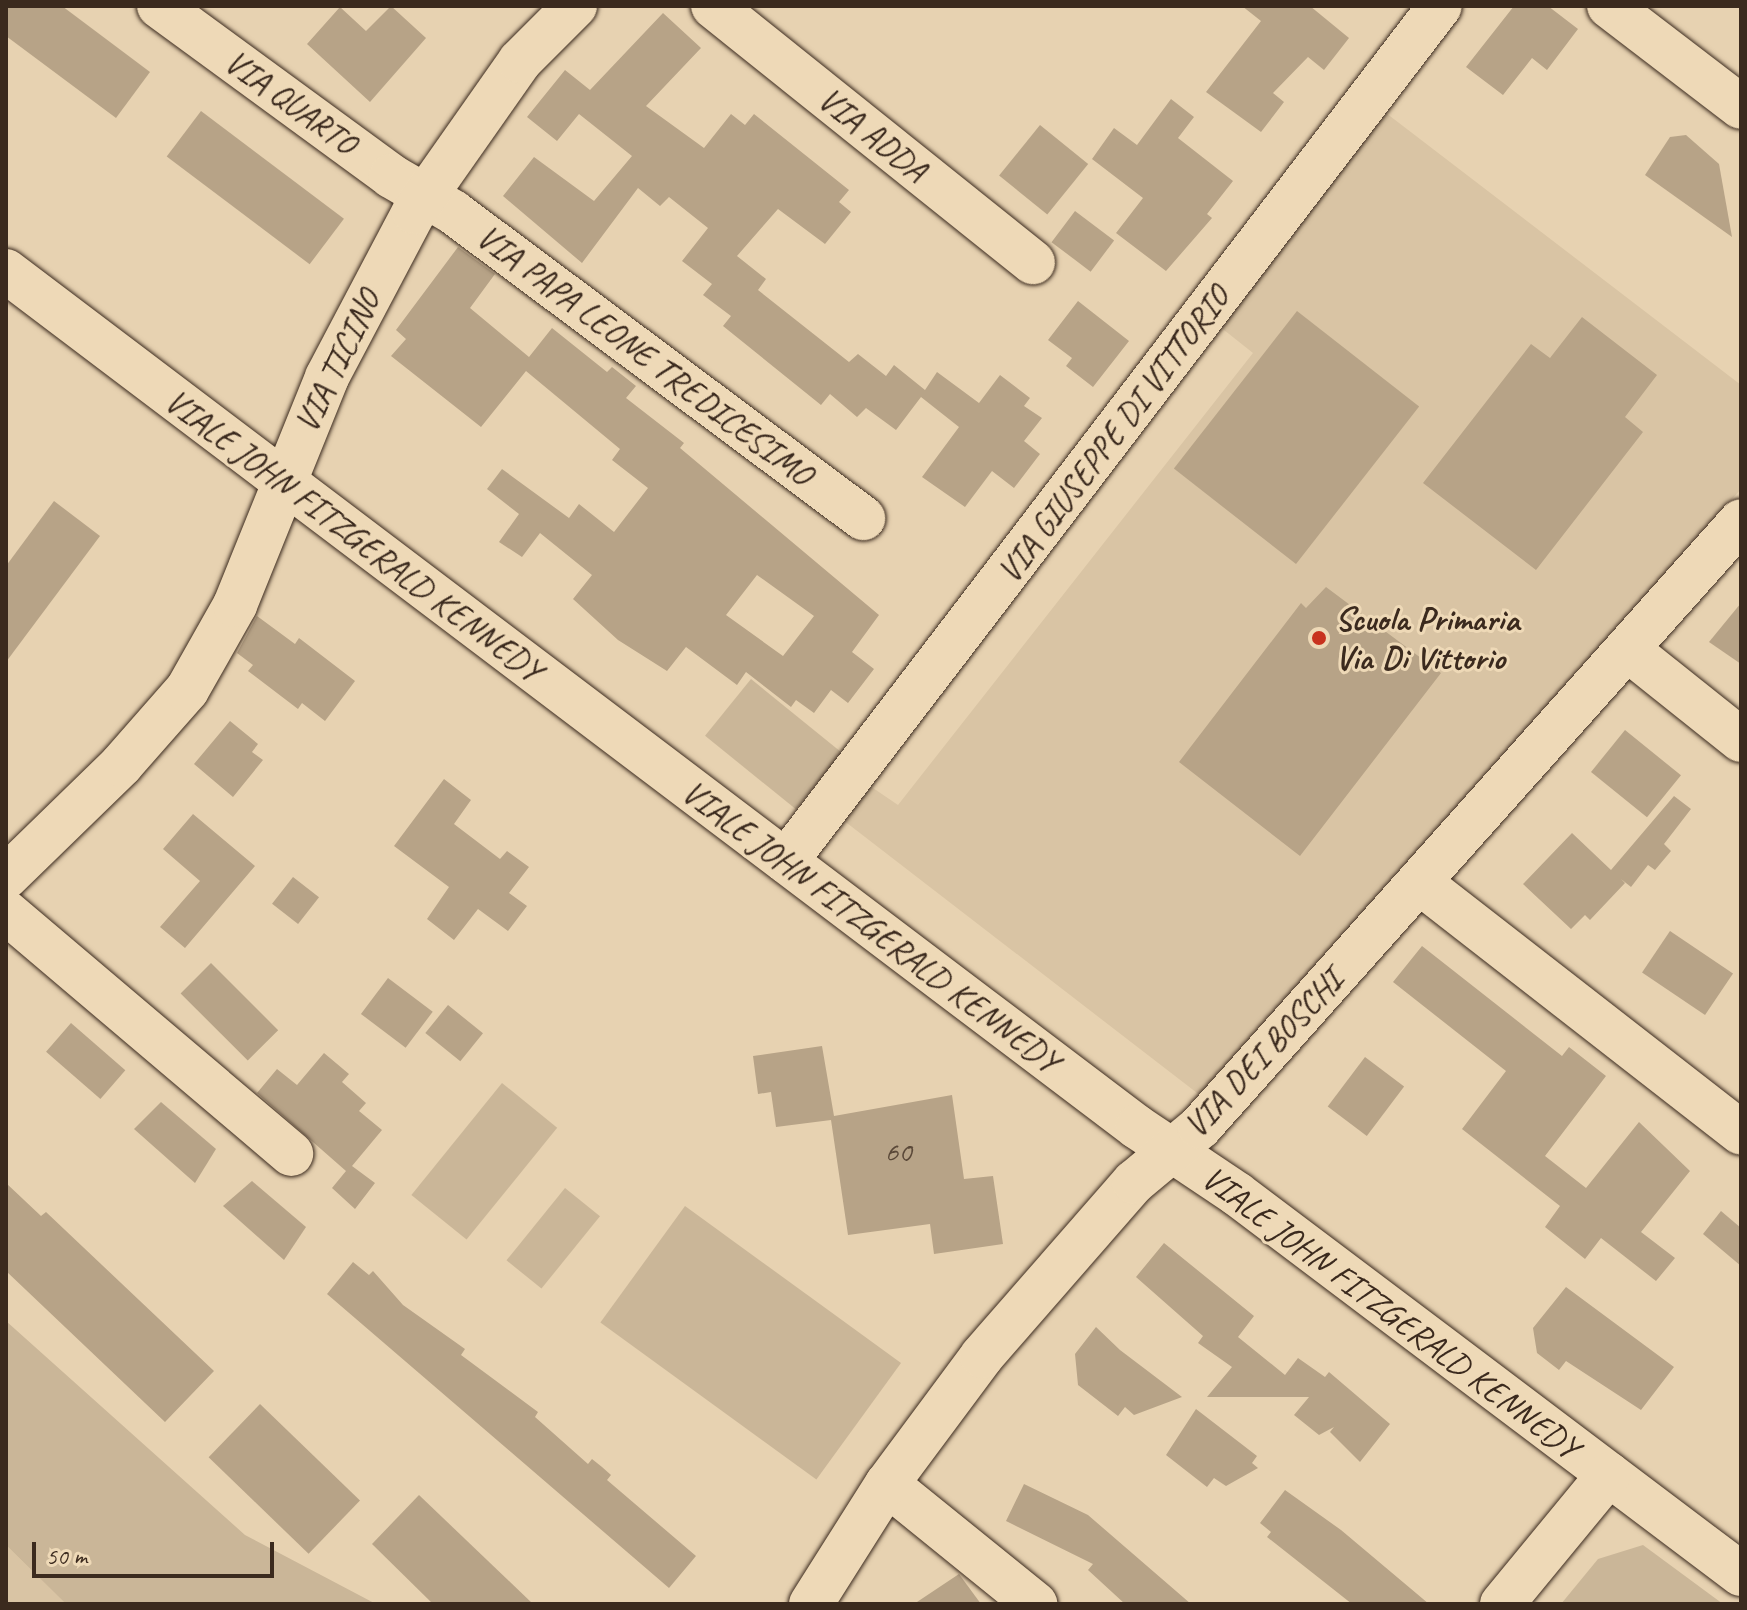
<!DOCTYPE html>
<style>
body{margin:0}
#map{position:relative;width:1747px;height:1610px;overflow:hidden;background:#e7d2b1;font-family:Caveat,sans-serif}
div>[style]{position:absolute}
.built>*{inset:0;background:#d9c4a4}
.green>*{inset:0;background:#cab698;transform-origin:0 0}
.building>*{inset:0;background:#b7a387;transform-origin:0 0}
.roads{filter:drop-shadow(0 0 2px #3b2a1e) drop-shadow(0 0 2px #3b2a1e)}
.minor>*{height:44px;margin:-22px;padding:0 22px;transform-origin:22px;border-radius:22px;background:#eed9b7}
.dots>*{width:22px;height:22px;translate:-50% -50%;box-sizing:border-box;border:4px solid #eed9b7;border-radius:50%}
span{translate:-50% -50%;white-space:nowrap;text-align:center;line-height:1.15;-webkit-text-stroke:6px #eed9b7;paint-order:stroke}
.number-label{font-size:30px;color:#5a4838}
.number-label span{-webkit-text-stroke-width:0}
.street-label{font-size:34px;color:#3b2a1e}
.poi-label{font-size:34px;color:#3b2a1e;font-weight:700}
.left{translate:0 -50%;text-align:left}
.frame{position:absolute;inset:0;border:8px solid #3b2a1e;pointer-events:none}
.scale{position:absolute;left:32px;top:1542px;width:242px;height:36px;box-sizing:border-box;border:4px solid #3b2a1e;border-top:0;padding-left:10px;font-size:24px;line-height:28px;white-space:nowrap;color:#3b2a1e;-webkit-text-stroke:6px #eed9b7;paint-order:stroke}
</style>
<div id="map">
<div class="built">
<i style="clip-path:polygon(1386px 113px,1741px 385px,1741px 489px,1201px 1096px,843px 820px,870px 786px,898px 805px,1253px 353px,1219px 326px)"></i>
<i style="clip-path:polygon(6px 1545px,66px 1604px,6px 1604px)"></i>
</div>
<div class="green">
<i style="left:751px;top:679px;width:117px;height:73px;rotate:39deg"></i>
<i style="left:502px;top:1083px;width:71px;height:144px;rotate:39deg"></i>
<i style="left:565px;top:1188px;width:45px;height:93px;rotate:39deg"></i>
<i style="left:685px;top:1206px;width:267px;height:144px;rotate:36deg"></i>
<i style="clip-path:polygon(6px 1321px,245px 1535px,376px 1604px,66px 1604px,6px 1545px)"></i>
<i style="clip-path:polygon(1643px 1545px,1723px 1604px,1561px 1604px,1598px 1559px)"></i>
</div>
<div class="building">
<i style="clip-path:polygon(6px 6px,62px 6px,150px 72px,116px 118px,6px 36px)"></i>
<i style="clip-path:polygon(391px 6px,426px 38px,370px 102px,307px 44px,340px 7px,366px 31px)"></i>
<i style="clip-path:polygon(1242px 6px,1310px 6px,1349px 38px,1324px 70px,1308px 57px,1273px 93px,1284px 102px,1261px 132px,1206px 92px,1261px 21px)"></i>
<i style="clip-path:polygon(1514px 6px,1548px 6px,1578px 29px,1547px 70px,1532px 58px,1503px 95px,1466px 67px)"></i>
<i style="clip-path:polygon(663px 13px,701px 48px,646px 106px,704px 148px,731px 114px,745px 125px,754px 114px,849px 190px,839px 202px,851px 212px,825px 244px,778px 209px,737px 256px,766px 279px,758px 290px,849px 362px,858px 354px,886px 376px,894px 365px,925px 390px,937px 372px,979px 403px,1000px 375px,1030px 398px,1024px 406px,1042px 418px,1024px 441px,1040px 454px,1014px 488px,992px 471px,965px 507px,922px 477px,959px 427px,921px 397px,896px 430px,866px 408px,857px 417px,830px 394px,821px 405px,723px 326px,731px 316px,703px 295px,712px 284px,682px 261px,708px 228px,669px 197px,660px 206px,638px 188px,582px 263px,503px 196px,534px 157px,594px 201px,632px 156px,579px 114px,557px 141px,527px 117px,565px 70px,590px 90px)"></i>
<i style="clip-path:polygon(1171px 99px,1194px 117px,1178px 138px,1233px 181px,1207px 214px,1212px 218px,1166px 271px,1116px 233px,1143px 198px,1092px 159px,1114px 128px,1137px 145px)"></i>
<i style="left:201px;top:111px;width:179px;height:57px;rotate:37deg"></i>
<i style="left:1040px;top:125px;width:62px;height:65px;rotate:39deg"></i>
<i style="clip-path:polygon(1686px 135px,1719px 164px,1732px 237px,1645px 175px,1670px 137px)"></i>
<i style="left:1075px;top:211px;width:49px;height:39px;rotate:37deg"></i>
<i style="clip-path:polygon(evenodd,458px 247px,495px 274px,470px 308px,529px 357px,552px 328px,607px 372px,612px 367px,636px 386px,626px 398px,684px 443px,680px 448px,879px 615px,852px 652px,874px 669px,848px 703px,831px 690px,814px 713px,796px 700px,791px 707px,746px 672px,737px 685px,686px 647px,667px 671px,618px 640px,573px 599px,592px 575px,540px 533px,522px 557px,499px 542px,519px 514px,487px 489px,502px 469px,569px 518px,579px 504px,614px 532px,648px 488px,612px 460px,620px 449px,526px 371px,481px 427px,391px 356px,406px 339px,396px 330px,458px 247px,757px 575px,814px 616px,783px 656px,726px 615px,757px 575px)"></i>
<i style="clip-path:polygon(1078px 301px,1129px 341px,1093px 387px,1066px 366px,1072px 358px,1048px 340px)"></i>
<i style="left:1297px;top:311px;width:155px;height:200px;rotate:38deg"></i>
<i style="clip-path:polygon(1582px 317px,1657px 375px,1625px 417px,1643px 432px,1536px 570px,1423px 483px,1531px 344px,1550px 358px)"></i>
<i style="clip-path:polygon(54px 501px,100px 536px,6px 662px,6px 566px)"></i>
<i style="clip-path:polygon(1326px 587px,1441px 673px,1300px 856px,1179px 762px,1301px 603px,1306px 608px)"></i>
<i style="clip-path:polygon(1741px 603px,1741px 664px,1709px 642px)"></i>
<i style="clip-path:polygon(257px 616px,295px 644px,299px 638px,355px 681px,325px 721px,302px 703px,298px 709px,248px 671px,253px 665px,237px 653px)"></i>
<i style="clip-path:polygon(230px 721px,258px 744px,252px 752px,263px 760px,233px 797px,194px 764px)"></i>
<i style="left:1625px;top:730px;width:72px;height:54px;rotate:39deg"></i>
<i style="clip-path:polygon(444px 779px,471px 800px,454px 824px,500px 859px,507px 851px,529px 867px,509px 893px,527px 906px,508px 931px,478px 909px,454px 940px,427px 919px,449px 887px,394px 846px)"></i>
<i style="clip-path:polygon(1674px 796px,1691px 809px,1664px 844px,1671px 851px,1655px 870px,1648px 865px,1631px 887px,1621px 879px,1625px 883px,1590px 920px,1585px 915px,1571px 929px,1523px 884px,1572px 833px,1611px 870px)"></i>
<i style="clip-path:polygon(193px 814px,255px 866px,185px 948px,160px 927px,200px 881px,163px 849px)"></i>
<i style="left:293px;top:877px;width:33px;height:34px;rotate:38deg"></i>
<i style="left:1670px;top:931px;width:76px;height:50px;rotate:34deg"></i>
<i style="clip-path:polygon(1422px 946px,1562px 1056px,1569px 1047px,1606px 1076px,1545px 1156px,1586px 1188px,1639px 1122px,1690px 1171px,1641px 1232px,1675px 1258px,1656px 1281px,1601px 1238px,1585px 1259px,1545px 1227px,1560px 1206px,1462px 1129px,1506px 1071px,1393px 982px)"></i>
<i style="left:211px;top:963px;width:95px;height:43px;rotate:45deg"></i>
<i style="left:388px;top:978px;width:56px;height:45px;rotate:37deg"></i>
<i style="left:448px;top:1005px;width:45px;height:36px;rotate:39deg"></i>
<i style="left:71px;top:1023px;width:72px;height:38px;rotate:41deg"></i>
<i style="clip-path:polygon(822px 1046px,834px 1116px,952px 1095px,964px 1179px,993px 1176px,1003px 1244px,934px 1254px,930px 1224px,848px 1235px,831px 1120px,776px 1127px,771px 1092px,758px 1094px,753px 1056px)"></i>
<i style="clip-path:polygon(324px 1053px,349px 1074px,342px 1082px,366px 1103px,359px 1111px,382px 1130px,352px 1166px,375px 1183px,355px 1209px,332px 1188px,346px 1171px,257px 1093px,277px 1069px,297px 1085px)"></i>
<i style="left:1365px;top:1057px;width:49px;height:62px;rotate:37deg"></i>
<i style="clip-path:polygon(161px 1102px,216px 1149px,195px 1183px,134px 1129px)"></i>
<i style="clip-path:polygon(252px 1181px,306px 1227px,284px 1260px,223px 1206px)"></i>
<i style="clip-path:polygon(6px 1183px,41px 1216px,46px 1212px,214px 1371px,165px 1422px,6px 1271px)"></i>
<i style="clip-path:polygon(1721px 1211px,1741px 1228px,1741px 1266px,1703px 1234px)"></i>
<i style="clip-path:polygon(1164px 1243px,1254px 1316px,1238px 1337px,1285px 1375px,1298px 1358px,1325px 1377px,1329px 1372px,1390px 1424px,1360px 1462px,1330px 1432px,1334px 1427px,1319px 1435px,1294px 1415px,1309px 1397px,1207px 1397px,1232px 1367px,1198px 1343px,1203px 1336px,1136px 1277px)"></i>
<i style="clip-path:polygon(353px 1262px,369px 1275px,373px 1271px,403px 1305px,465px 1349px,461px 1355px,538px 1412px,535px 1417px,588px 1464px,592px 1459px,602px 1467px,611px 1475px,607px 1480px,696px 1556px,669px 1588px,327px 1294px)"></i>
<i style="clip-path:polygon(1566px 1287px,1674px 1367px,1641px 1410px,1566px 1361px,1559px 1370px,1537px 1353px,1533px 1328px)"></i>
<i style="clip-path:polygon(1096px 1327px,1120px 1350px,1182px 1397px,1134px 1415px,1125px 1407px,1118px 1416px,1078px 1385px,1075px 1354px)"></i>
<i style="left:260px;top:1404px;width:139px;height:74px;rotate:44deg"></i>
<i style="clip-path:polygon(1196px 1409px,1257px 1456px,1252px 1463px,1258px 1468px,1226px 1486px,1214px 1478px,1207px 1487px,1166px 1455px)"></i>
<i style="clip-path:polygon(1024px 1484px,1088px 1515px,1191px 1604px,1125px 1604px,1088px 1570px,1093px 1564px,1006px 1521px)"></i>
<i style="clip-path:polygon(1285px 1490px,1341px 1530px,1429px 1604px,1352px 1604px,1267px 1537px,1271px 1532px,1260px 1523px)"></i>
<i style="clip-path:polygon(419px 1495px,533px 1604px,433px 1604px,372px 1544px)"></i>
<i style="clip-path:polygon(959px 1574px,981px 1604px,914px 1604px)"></i>
</div>
<div class="roads">
<div class="minor">
<i style="left:159px;top:6px;width:288px;rotate:36.2deg"></i>
<i style="left:391px;top:176px;width:72px;rotate:30.1deg"></i>
<i style="left:453px;top:212px;width:512px;rotate:36.74deg"></i>
<i style="left:713px;top:6px;width:410px;rotate:38.7deg"></i>
<i style="left:1609px;top:6px;width:166px;rotate:37.4deg"></i>
<i style="left:6px;top:271px;width:1418px;rotate:37.12deg"></i>
<i style="left:1137px;top:1127px;width:120px;rotate:33.8deg"></i>
<i style="left:1237px;top:1194px;width:631px;rotate:37.02deg"></i>
<i style="left:1627px;top:649px;width:146px;rotate:38.6deg"></i>
<i style="left:786px;top:861px;width:1076px;rotate:-52.59deg"></i>
<i style="left:6px;top:877px;width:161px;rotate:-44.2deg"></i>
<i style="left:121px;top:765px;width:100px;rotate:-48.7deg"></i>
<i style="left:187px;top:690px;width:98px;rotate:-60.5deg"></i>
<i style="left:235px;top:605px;width:246px;rotate:-68deg"></i>
<i style="left:327px;top:377px;width:187px;rotate:-62.2deg"></i>
<i style="left:414px;top:212px;width:184px;rotate:-54.9deg"></i>
<i style="left:520px;top:61px;width:78px;rotate:-45deg"></i>
<i style="left:1419px;top:882px;width:408px;rotate:37.9deg"></i>
<i style="left:6px;top:912px;width:374px;rotate:40.3deg"></i>
<i style="left:887px;top:1484px;width:191px;rotate:39deg"></i>
<i style="left:811px;top:1604px;width:142px;rotate:-57.7deg"></i>
<i style="left:887px;top:1484px;width:159px;rotate:-53.4deg"></i>
<i style="left:982px;top:1356px;width:231px;rotate:-48.9deg"></i>
<i style="left:1134px;top:1182px;width:86px;rotate:-39.8deg"></i>
<i style="left:1200px;top:1127px;width:812px;rotate:-48.24deg"></i>
<i style="left:1502px;top:1604px;width:168px;rotate:-50.5deg"></i>
</div>
</div>
<div class="dots">
<i style="left:1319px;top:638px;background:#c8321e"></i>
</div>
<div class="number-label">
<span style="left:898px;top:1151px">60</span>
</div>
<div class="street-label">
<span style="left:291px;top:102px;rotate:36deg">VIA QUARTO</span>
<span style="left:873px;top:134px;rotate:39deg">VIA ADDA</span>
<span style="left:645px;top:355px;rotate:37deg">VIA PAPA LEONE TREDICESIMO</span>
<span style="left:337px;top:361px;rotate:-64deg">VIA TICINO</span>
<span style="left:1113px;top:434px;rotate:-53deg">VIA GIUSEPPE DI VITTORIO</span>
<span style="left:354px;top:535px;rotate:37deg">VIALE JOHN FITZGERALD KENNEDY</span>
<span style="left:871px;top:926px;rotate:37deg">VIALE JOHN FITZGERALD KENNEDY</span>
<span style="left:1263px;top:1053px;rotate:-47deg">VIA DEI BOSCHI</span>
<span style="left:1391px;top:1312px;rotate:37deg">VIALE JOHN FITZGERALD KENNEDY</span>
</div>
<div class="poi-label">
<span class="left" style="left:1335px;top:638px">Scuola Primaria<br>Via Di Vittorio</span>
</div>
<div class="frame"></div>
<div class="scale">50 m</div>
</div>
